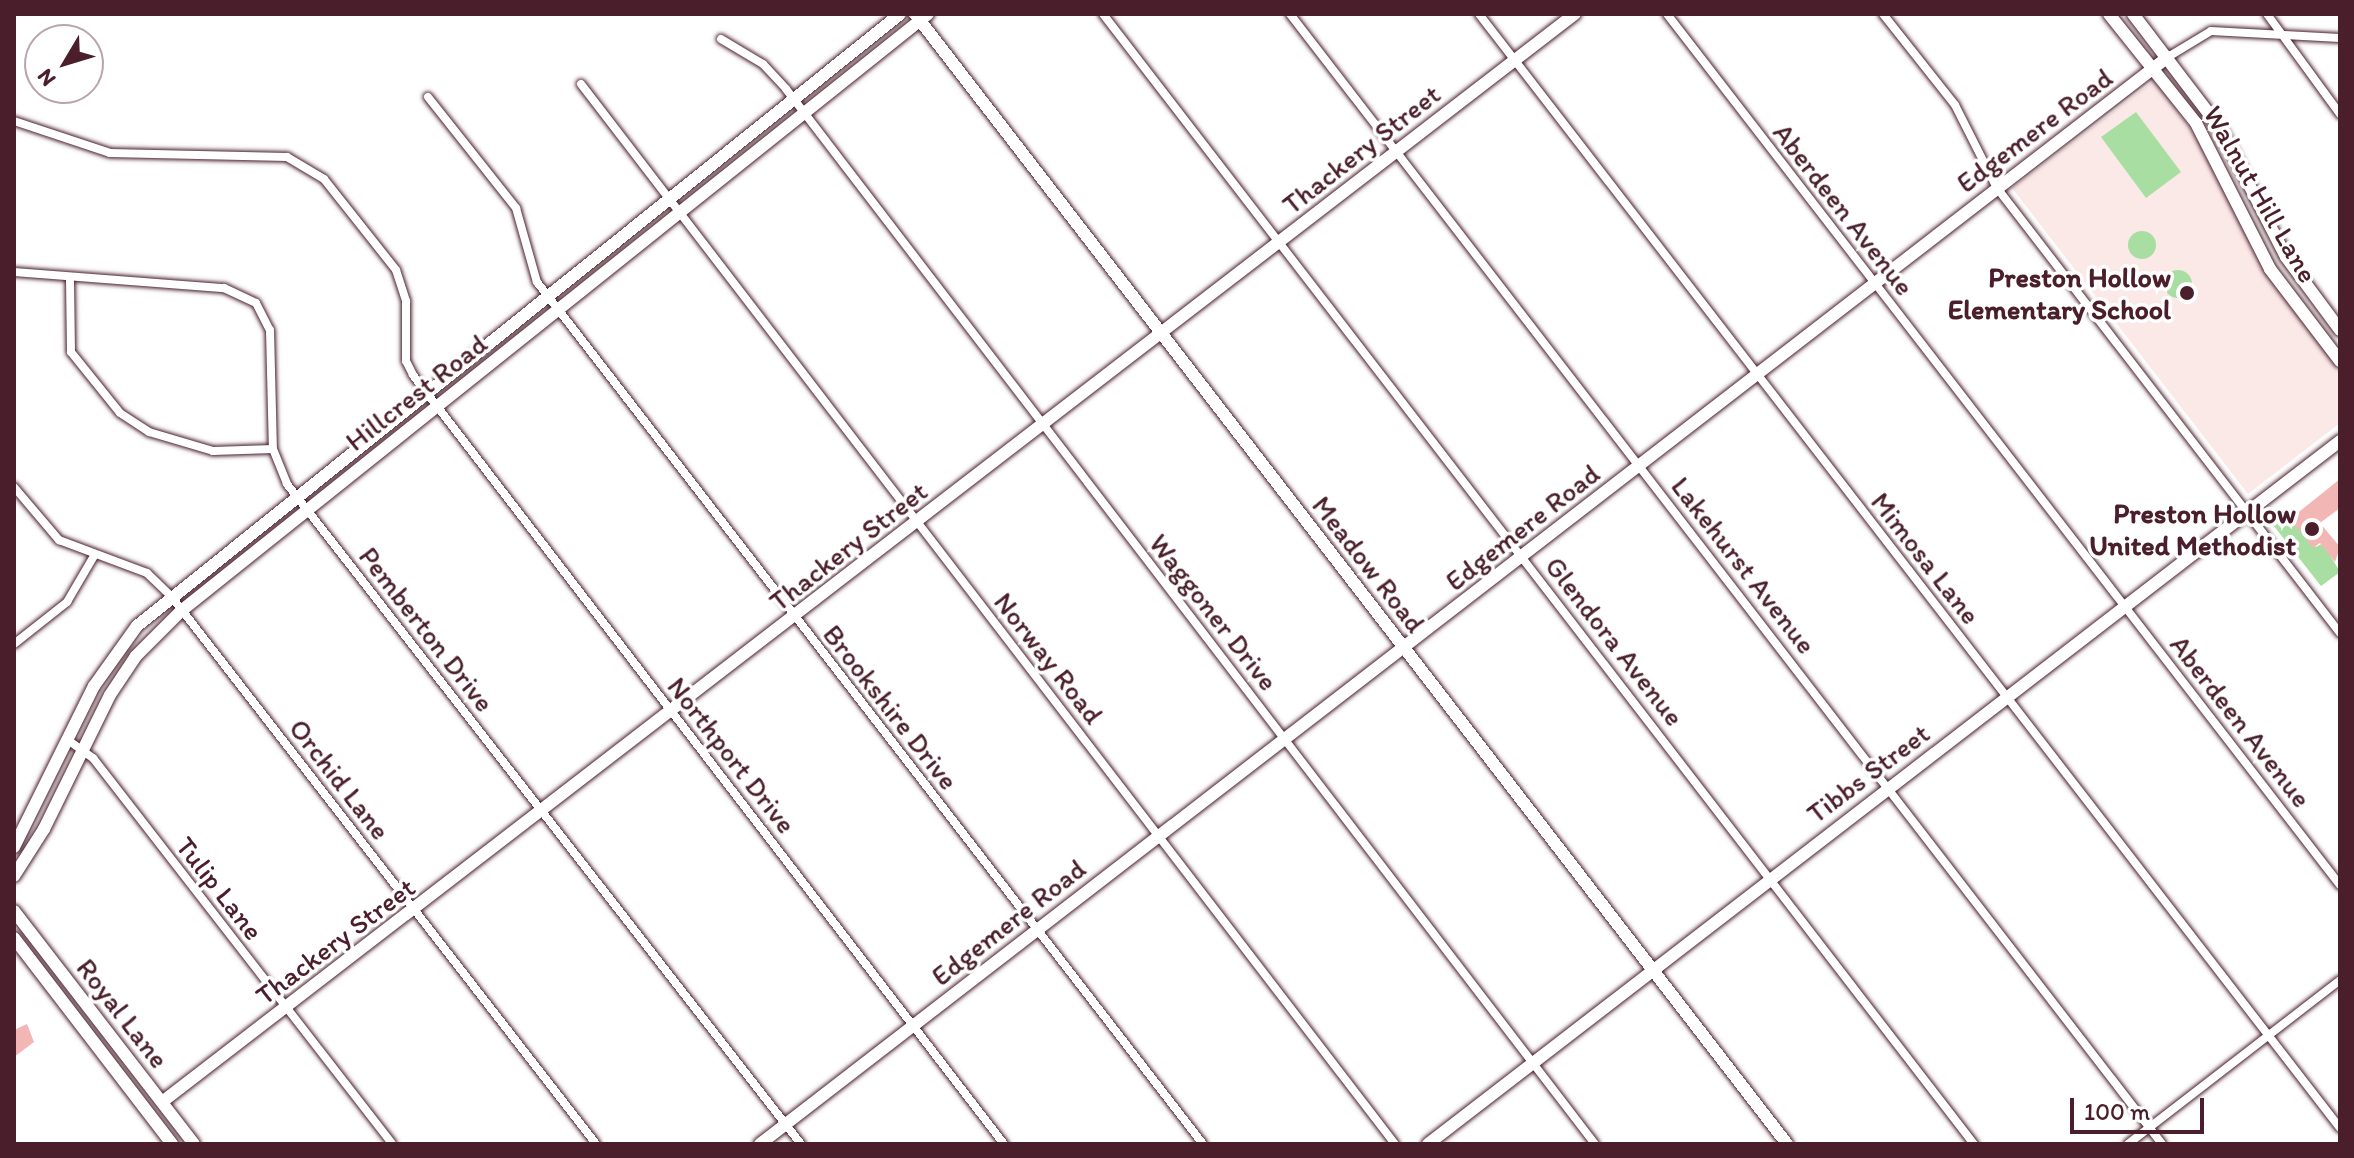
<!DOCTYPE html>
<style>
body{margin:0}
#map{position:relative;width:2354px;height:1158px;overflow:hidden;background:#fff;font-family:Itim,sans-serif}
div>[style]{position:absolute}
[style*='--x']{left:calc(var(--x)*1px);top:calc(var(--y)*1px);width:calc(var(--w)*1px);rotate:calc(var(--a)*1deg)}
.built>*{inset:0;background:#fbe9e8}
.green>*{inset:0;background:#a8dea1}
.round{border-radius:50%}
.building>*{inset:0;background:#f2b7b4}
.roads{filter:drop-shadow(0 0 2px #4a1f2b) drop-shadow(0 0 2px #4a1f2b)}
.street>*{height:8px;margin:-4px;padding:0 4px;transform-origin:4px;border-radius:4px;background:#fff}
.secondary>*{height:12px;margin:-6px;padding:0 6px;transform-origin:6px;border-radius:6px;background:#fff}
.dots>*{width:22px;height:22px;translate:-50% -50%;box-sizing:border-box;border:4px solid #fff;border-radius:50%}
span{translate:-50% -50%;white-space:nowrap;text-align:center;line-height:1.15;-webkit-text-stroke:7px #fff;paint-order:stroke}
.street-label{font-size:28px;color:#4a1f2b}
.poi-label{font-size:28px;color:#4a1f2b;font-weight:700}
.right{translate:-100% -50%;text-align:right}
.frame{position:absolute;inset:0;border:16px solid #4a1f2b;pointer-events:none}
.north{position:absolute;left:24px;top:24px;width:80px;height:80px;box-sizing:border-box;background:#fff;border:2px solid #b7a5aa;border-radius:50%;rotate:232deg;font-size:22px;font-weight:700;line-height:32px;text-align:center;color:#4a1f2b}
.north::after{content:'';display:block;margin:auto;width:28px;height:36px;background:#4a1f2b;clip-path:polygon(50% 0,100% 100%,50% 72%,0 100%)}
.scale{position:absolute;left:2070px;top:1098px;width:134px;height:36px;box-sizing:border-box;border:4px solid #4a1f2b;border-top:0;padding-left:10px;font-size:24px;line-height:28px;white-space:nowrap;color:#4a1f2b;-webkit-text-stroke:6px #fff;paint-order:stroke}
</style>
<div id="map">
<div class="built">
<i style="clip-path:polygon(2155px 80px,2204px 148px,2264px 270px,2340px 371px,2340px 423px,2248px 494px,2012px 188px)"></i>
</div>
<div class="green">
<i style="clip-path:polygon(2136px 112px,2181px 172px,2146px 198px,2101px 137px)"></i>
<i class="round" style="left:2128px;top:231px;width:28px;height:28px"></i>
<i class="round" style="left:2164px;top:270px;width:28px;height:28px"></i>
<i style="clip-path:polygon(2277px 516px,2291px 518px,2316px 547px,2323px 543px,2340px 572px,2321px 586px,2270px 521px)"></i>
</div>
<div class="building">
<i style="clip-path:polygon(2340px 479px,2340px 508px,2320px 523px,2340px 547px,2335px 562px,2320px 543px,2313px 548px,2290px 519px)"></i>
<i style="clip-path:polygon(27px 1024px,34px 1042px,14px 1057px,14px 1030px)"></i>
</div>
<div class="roads">
<div class="street">
<i style="--x:1103;--y:14;--w:1427;--a:52.38"></i>
<i style="--x:1290;--y:14;--w:1427;--a:52.34"></i>
<i style="--x:1479;--y:14;--w:1408;--a:52.3"></i>
<i style="--x:1667;--y:14;--w:1101;--a:52.31"></i>
<i style="--x:1883;--y:14;--w:116;--a:51.6"></i>
<i style="--x:1955;--y:105;--w:93;--a:63.2"></i>
<i style="--x:1997;--y:188;--w:562;--a:52.38"></i>
<i style="--x:2267;--y:14;--w:124;--a:53.9"></i>
<i style="--x:721;--y:39;--w:49;--a:30.8"></i>
<i style="--x:763;--y:64;--w:34;--a:47"></i>
<i style="--x:786;--y:89;--w:1329;--a:52.52"></i>
<i style="--x:2168;--y:57;--w:50;--a:-31.2"></i>
<i style="--x:2211;--y:31;--w:129;--a:3.1"></i>
<i style="--x:581;--y:84;--w:1336;--a:52.48"></i>
<i style="--x:428;--y:97;--w:142;--a:51.6"></i>
<i style="--x:516;--y:208;--w:77;--a:74.2"></i>
<i style="--x:537;--y:282;--w:1089;--a:52.31"></i>
<i style="--x:14;--y:121;--w:101;--a:18.4"></i>
<i style="--x:110;--y:153;--w:177;--a:1.3"></i>
<i style="--x:287;--y:157;--w:43;--a:30.7"></i>
<i style="--x:324;--y:179;--w:116;--a:51.6"></i>
<i style="--x:396;--y:270;--w:33;--a:72"></i>
<i style="--x:406;--y:301;--w:60;--a:90"></i>
<i style="--x:406;--y:361;--w:16;--a:63"></i>
<i style="--x:413;--y:375;--w:970;--a:52.46"></i>
<i style="--x:14;--y:272;--w:211;--a:4.4"></i>
<i style="--x:224;--y:288;--w:35;--a:25"></i>
<i style="--x:256;--y:303;--w:30;--a:63"></i>
<i style="--x:270;--y:330;--w:119;--a:88.6"></i>
<i style="--x:273;--y:449;--w:38;--a:68"></i>
<i style="--x:287;--y:484;--w:837;--a:52.09"></i>
<i style="--x:70;--y:280;--w:72;--a:89.2"></i>
<i style="--x:71;--y:352;--w:78;--a:51.2"></i>
<i style="--x:120;--y:413;--w:35;--a:33"></i>
<i style="--x:149;--y:432;--w:67;--a:16.5"></i>
<i style="--x:213;--y:451;--w:60;--a:-1.9"></i>
<i style="--x:14;--y:487;--w:70;--a:49.7"></i>
<i style="--x:59;--y:540;--w:94;--a:20.6"></i>
<i style="--x:147;--y:573;--w:33;--a:44"></i>
<i style="--x:171;--y:596;--w:693;--a:52.2"></i>
<i style="--x:14;--y:644;--w:68;--a:-38.4"></i>
<i style="--x:67;--y:602;--w:53;--a:-59.6"></i>
<i style="--x:68;--y:740;--w:31;--a:36"></i>
<i style="--x:93;--y:758;--w:488;--a:52.2"></i>
<i style="--x:2128;--y:1144;--w:268;--a:-37.7"></i>
</div>
<div class="secondary">
<i style="--x:915;--y:14;--w:1427;--a:52.34"></i>
<i style="--x:2109;--y:14;--w:139;--a:51.4"></i>
<i style="--x:2196;--y:123;--w:164;--a:63.1"></i>
<i style="--x:2270;--y:269;--w:116;--a:52.7"></i>
<i style="--x:2133;--y:14;--w:143;--a:52.7"></i>
<i style="--x:2220;--y:128;--w:145;--a:62.9"></i>
<i style="--x:2286;--y:257;--w:91;--a:53.5"></i>
<i style="--x:14;--y:847;--w:180;--a:-63.6"></i>
<i style="--x:94;--y:686;--w:74;--a:-54.4"></i>
<i style="--x:137;--y:626;--w:978;--a:-38.73"></i>
<i style="--x:14;--y:876;--w:56;--a:-57.4"></i>
<i style="--x:44;--y:829;--w:149;--a:-63.8"></i>
<i style="--x:110;--y:695;--w:47;--a:-56.3"></i>
<i style="--x:136;--y:656;--w:64;--a:-45"></i>
<i style="--x:181;--y:611;--w:956;--a:-38.63"></i>
<i style="--x:14;--y:911;--w:294;--a:52.3"></i>
<i style="--x:14;--y:938;--w:260;--a:52.5"></i>
<i style="--x:162;--y:1102;--w:1783;--a:-37.6"></i>
<i style="--x:760;--y:1144;--w:1779;--a:-37.67"></i>
<i style="--x:1428;--y:1144;--w:1152;--a:-37.63"></i>
</div>
</div>
<div class="dots">
<i style="left:2187px;top:293px;background:#4a1f2b"></i>
<i style="left:2312px;top:529px;background:#4a1f2b"></i>
</div>
<div class="street-label">
<span style="left:2034px;top:130px;rotate:-37deg">Edgemere Road</span>
<span style="left:1361px;top:149px;rotate:-38deg">Thackery Street</span>
<span style="left:2261px;top:194px;rotate:60deg">Walnut Hill Lane</span>
<span style="left:1844px;top:209px;rotate:52deg">Aberdeen Avenue</span>
<span style="left:416px;top:392px;rotate:-38deg">Hillcrest Road</span>
<span style="left:1522px;top:527px;rotate:-38deg">Edgemere Road</span>
<span style="left:848px;top:546px;rotate:-38deg">Thackery Street</span>
<span style="left:1926px;top:558px;rotate:52deg">Mimosa Lane</span>
<span style="left:1369px;top:564px;rotate:52deg">Meadow Road</span>
<span style="left:1744px;top:565px;rotate:52deg">Lakehurst Avenue</span>
<span style="left:1214px;top:612px;rotate:52deg">Waggoner Drive</span>
<span style="left:427px;top:629px;rotate:52deg">Pemberton Drive</span>
<span style="left:1615px;top:641px;rotate:52deg">Glendora Avenue</span>
<span style="left:1049px;top:658px;rotate:52deg">Norway Road</span>
<span style="left:891px;top:707px;rotate:52deg">Brookshire Drive</span>
<span style="left:2241px;top:721px;rotate:52deg">Aberdeen Avenue</span>
<span style="left:732px;top:755px;rotate:52deg">Northport Drive</span>
<span style="left:1868px;top:773px;rotate:-37deg">Tibbs Street</span>
<span style="left:340px;top:779px;rotate:52deg">Orchid Lane</span>
<span style="left:220px;top:888px;rotate:52deg">Tulip Lane</span>
<span style="left:1008px;top:922px;rotate:-38deg">Edgemere Road</span>
<span style="left:335px;top:941px;rotate:-37deg">Thackery Street</span>
<span style="left:123px;top:1013px;rotate:52deg">Royal Lane</span>
</div>
<div class="poi-label">
<span class="right" style="left:2171px;top:293px">Preston Hollow<br>Elementary School</span>
<span class="right" style="left:2296px;top:529px">Preston Hollow<br>United Methodist</span>
</div>
<div class="frame"></div>
<div class="north">N</div>
<div class="scale">100 m</div>
</div>
